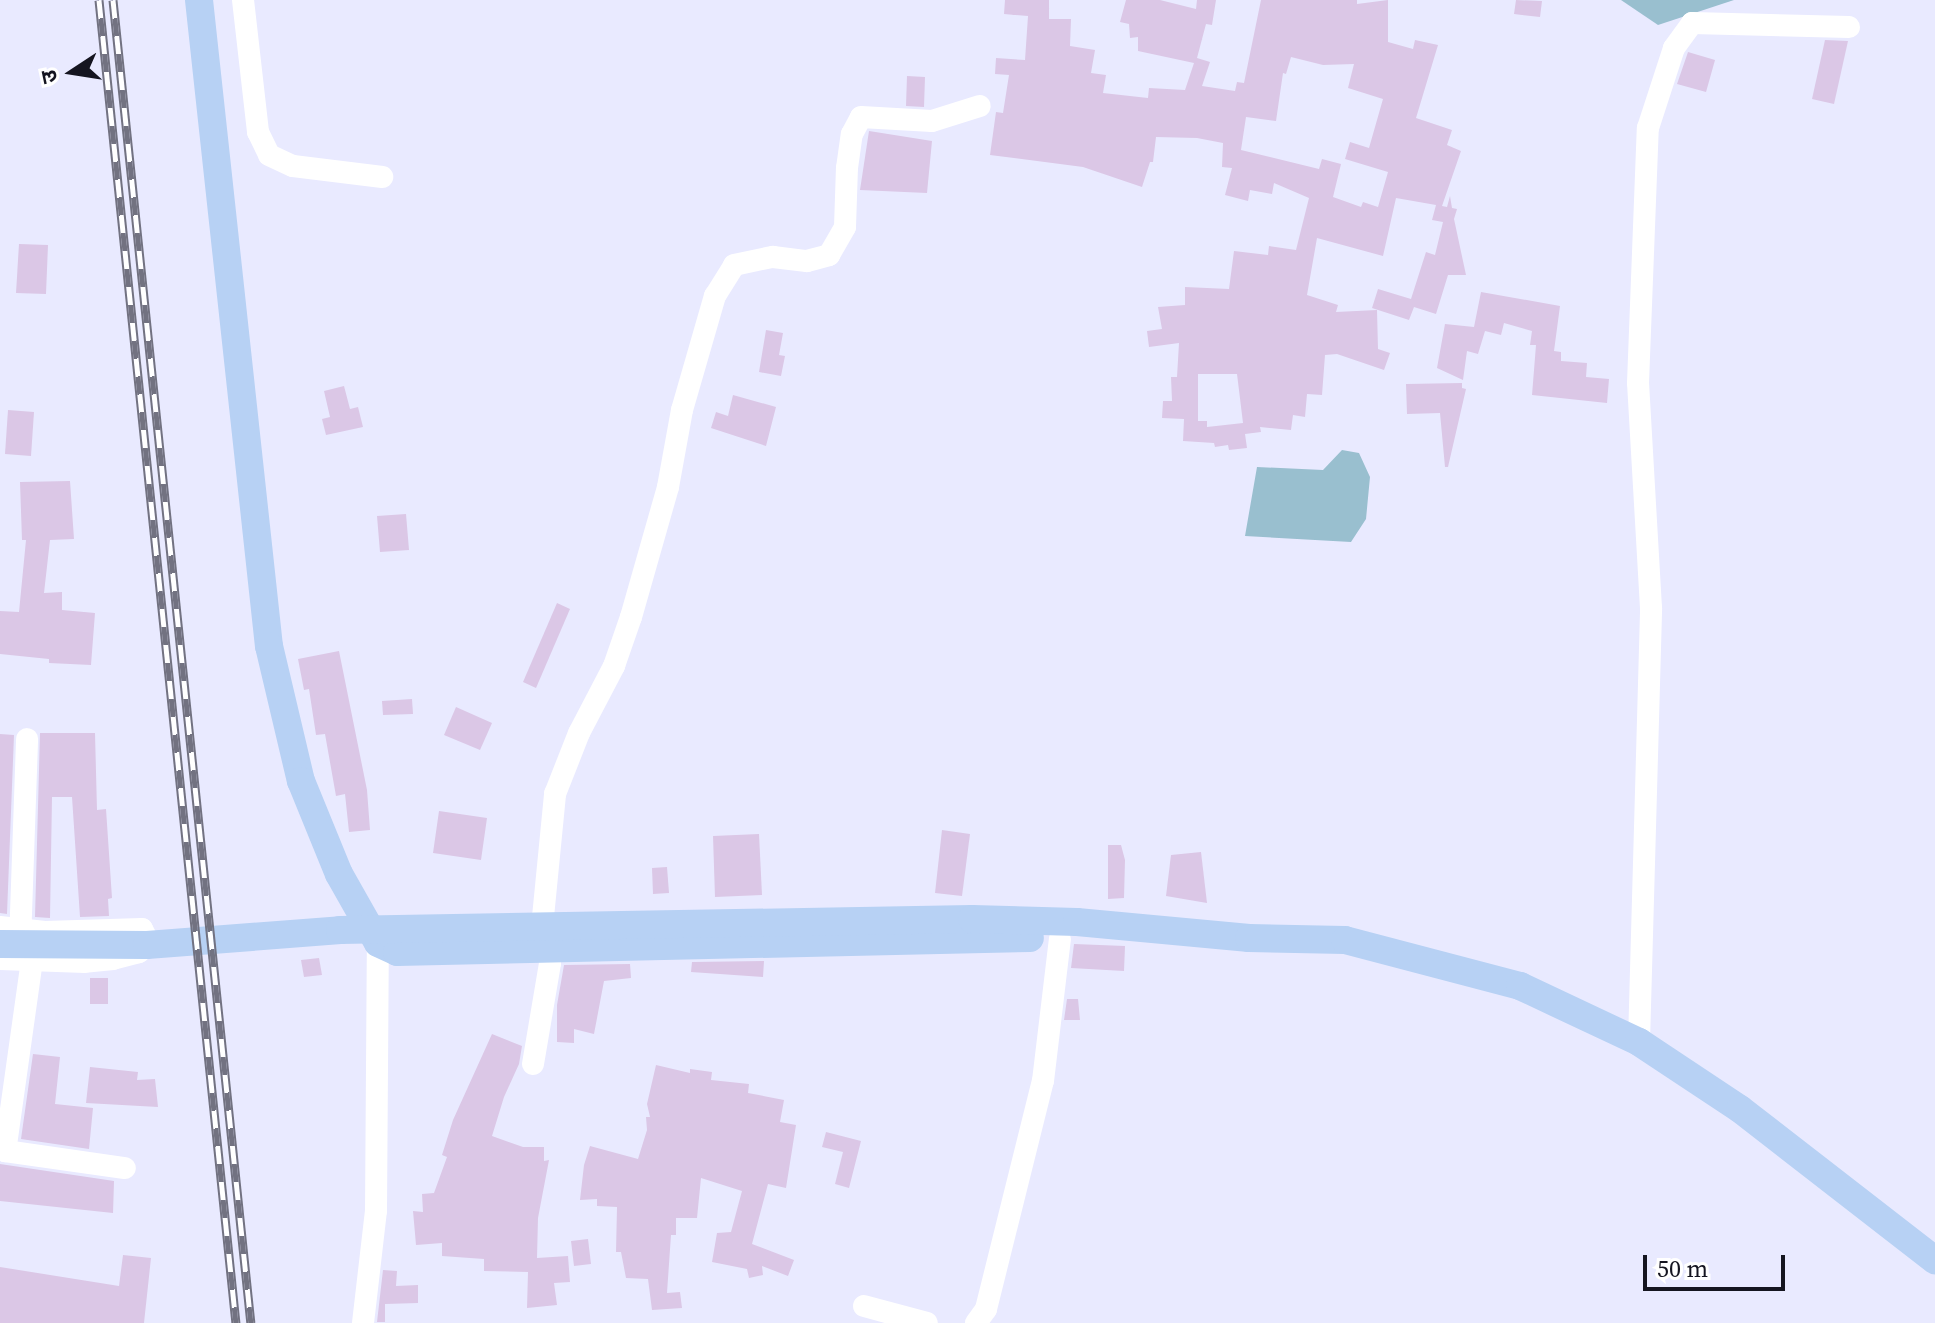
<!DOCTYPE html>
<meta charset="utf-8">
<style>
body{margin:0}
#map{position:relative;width:1935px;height:1323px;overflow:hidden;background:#e9eaff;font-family:"Source Serif 4","Noto Sans Devanagari",serif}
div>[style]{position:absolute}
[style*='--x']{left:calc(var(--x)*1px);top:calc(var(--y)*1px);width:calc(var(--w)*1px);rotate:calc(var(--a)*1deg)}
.water>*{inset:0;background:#99bfcf}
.building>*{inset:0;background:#dbc7e6}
.minor>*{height:22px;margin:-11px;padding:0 11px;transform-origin:11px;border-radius:11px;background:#fff}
.major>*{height:28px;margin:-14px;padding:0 14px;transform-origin:14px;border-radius:14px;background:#b7d1f4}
.rail>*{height:9px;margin-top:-4.5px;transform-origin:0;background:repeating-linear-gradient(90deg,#fff 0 18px,#727281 0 36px);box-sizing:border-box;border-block:2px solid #727281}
span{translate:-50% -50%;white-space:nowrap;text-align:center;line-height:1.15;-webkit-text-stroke:8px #fff;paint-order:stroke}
.north{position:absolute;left:32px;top:32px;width:80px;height:80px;-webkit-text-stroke:6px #fff;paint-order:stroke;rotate:258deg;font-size:22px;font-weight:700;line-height:32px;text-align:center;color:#151520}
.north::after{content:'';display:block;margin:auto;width:28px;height:36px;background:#151520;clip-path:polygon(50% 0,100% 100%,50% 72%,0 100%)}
.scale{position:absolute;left:1643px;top:1255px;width:142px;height:36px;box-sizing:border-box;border:4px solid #151520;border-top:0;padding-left:10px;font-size:24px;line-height:28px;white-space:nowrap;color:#151520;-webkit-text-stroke:6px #fff;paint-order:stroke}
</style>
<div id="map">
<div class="water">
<i style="clip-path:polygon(1621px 0,1734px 0,1658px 25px)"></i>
<i style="clip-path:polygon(1342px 450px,1359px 453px,1370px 477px,1366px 519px,1351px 542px,1245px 536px,1257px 467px,1323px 470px)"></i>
</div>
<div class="building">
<i style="clip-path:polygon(evenodd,1005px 0,1049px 0,1049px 19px,1071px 19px,1070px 46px,1095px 50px,1091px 73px,1106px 75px,1103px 93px,1148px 98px,1149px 88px,1185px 90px,1194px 63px,1138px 51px,1138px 37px,1130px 38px,1129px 24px,1120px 22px,1126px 0,1160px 0,1196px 9px,1197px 0,1216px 0,1212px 25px,1206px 24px,1197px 58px,1210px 62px,1202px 86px,1235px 91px,1237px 82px,1244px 83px,1261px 0,1357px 0,1357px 4px,1388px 0,1388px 42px,1413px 49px,1415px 40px,1438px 45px,1416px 118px,1452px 130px,1447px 145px,1461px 151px,1442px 206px,1447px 207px,1450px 196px,1452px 208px,1457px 209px,1454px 219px,1466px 275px,1448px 275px,1436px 314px,1414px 307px,1409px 320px,1372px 308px,1378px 289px,1411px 299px,1426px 252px,1435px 255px,1443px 222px,1432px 220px,1436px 205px,1396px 198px,1383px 256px,1317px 238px,1307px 295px,1338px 305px,1336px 312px,1377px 310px,1378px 349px,1390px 353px,1384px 370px,1337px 354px,1325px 355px,1322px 395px,1307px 394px,1305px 417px,1293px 415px,1291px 430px,1260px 427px,1261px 432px,1245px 434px,1247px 448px,1229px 450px,1228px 445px,1215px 447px,1214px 443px,1183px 441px,1184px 419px,1162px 418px,1163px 401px,1172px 401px,1171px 377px,1177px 377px,1179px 343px,1149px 347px,1147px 331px,1162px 329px,1158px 307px,1185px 305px,1185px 287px,1229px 289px,1234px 251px,1268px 255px,1269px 246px,1296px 250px,1309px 198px,1274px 183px,1272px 194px,1250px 190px,1248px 201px,1225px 195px,1232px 168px,1222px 167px,1223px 143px,1197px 138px,1156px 137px,1153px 162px,1150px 162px,1142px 187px,1083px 167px,990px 155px,996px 112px,1003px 113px,1009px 75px,995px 74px,996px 58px,1025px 60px,1028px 16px,1004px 14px,1005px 0,1291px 57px,1323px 65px,1354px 64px,1348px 88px,1383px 99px,1369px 148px,1350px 142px,1345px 159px,1388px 172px,1378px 207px,1363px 202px,1361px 207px,1333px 197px,1341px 164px,1322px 159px,1319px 169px,1241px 150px,1246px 117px,1276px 121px,1283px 73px,1286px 74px,1291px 57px,1005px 0,1198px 374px,1237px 374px,1243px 423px,1207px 427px,1207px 421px,1198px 421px,1198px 374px)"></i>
<i style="clip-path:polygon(1516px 0,1542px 1px,1540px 17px,1514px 14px)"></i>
<i style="clip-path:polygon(1825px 40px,1848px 41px,1834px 104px,1812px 99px)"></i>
<i style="clip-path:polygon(1688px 52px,1715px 60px,1706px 92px,1677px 84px)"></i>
<i style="clip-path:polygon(907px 76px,925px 77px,924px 107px,906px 106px)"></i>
<i style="clip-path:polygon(869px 131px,932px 141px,927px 193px,860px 190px)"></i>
<i style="clip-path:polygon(19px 244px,48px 245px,46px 294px,16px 293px)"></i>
<i style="clip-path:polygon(1481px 292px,1560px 306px,1554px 351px,1561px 352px,1561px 361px,1587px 363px,1586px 377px,1609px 379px,1607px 403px,1532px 395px,1536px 345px,1530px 345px,1532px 331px,1504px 323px,1501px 335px,1485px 331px,1478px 354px,1467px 351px,1463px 380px,1437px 368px,1445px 324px,1474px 327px)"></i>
<i style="clip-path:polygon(766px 330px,783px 333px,779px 355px,785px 356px,781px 376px,759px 372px)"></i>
<i style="clip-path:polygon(1462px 383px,1462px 388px,1466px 389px,1448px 467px,1445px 467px,1440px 413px,1407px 414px,1406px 384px)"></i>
<i style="clip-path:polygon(344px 386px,350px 409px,358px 407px,363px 427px,326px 435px,322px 419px,330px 417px,324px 391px)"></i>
<i style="clip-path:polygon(733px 395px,776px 407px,766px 446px,711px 428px,716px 412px,728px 416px)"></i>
<i style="clip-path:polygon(8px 410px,34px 412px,31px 456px,5px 454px)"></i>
<i style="clip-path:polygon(70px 481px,74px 539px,50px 540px,44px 593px,62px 592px,62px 610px,95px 613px,91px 665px,49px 663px,49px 659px,0 654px,0 611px,19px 612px,26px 540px,22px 540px,20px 482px)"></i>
<i style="clip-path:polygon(406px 514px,409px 550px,380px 552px,377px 516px)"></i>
<i style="clip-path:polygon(557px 603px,570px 609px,536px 688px,523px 682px)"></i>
<i style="clip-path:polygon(339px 651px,367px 790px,370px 830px,349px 832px,345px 794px,336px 796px,325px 734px,316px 735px,309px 689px,304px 690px,298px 659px)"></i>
<i style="clip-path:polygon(412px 699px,413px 714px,383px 715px,382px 701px)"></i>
<i style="clip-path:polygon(456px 707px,492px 723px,480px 750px,444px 735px)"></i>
<i style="clip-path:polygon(40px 733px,95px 733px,97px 810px,106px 809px,112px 898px,108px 899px,109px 916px,80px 917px,72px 797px,52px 797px,50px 918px,35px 917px)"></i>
<i style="clip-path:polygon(0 734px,14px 735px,7px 914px,0 913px)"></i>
<i style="clip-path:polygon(439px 811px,487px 818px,481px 860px,433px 853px)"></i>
<i style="clip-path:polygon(942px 830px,970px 834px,962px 896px,935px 893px)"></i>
<i style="clip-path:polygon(759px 834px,762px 895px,715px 897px,713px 836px)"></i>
<i style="clip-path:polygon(1108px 845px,1121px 845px,1125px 860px,1124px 898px,1108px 899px)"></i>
<i style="clip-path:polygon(1201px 852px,1207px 903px,1166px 896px,1171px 855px)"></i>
<i style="clip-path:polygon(667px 867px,669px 893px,653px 894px,652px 868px)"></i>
<i style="clip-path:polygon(1074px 944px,1125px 946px,1124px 971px,1071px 968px)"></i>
<i style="clip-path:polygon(319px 958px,322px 975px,304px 977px,301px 960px)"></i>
<i style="clip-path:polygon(764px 961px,763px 977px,691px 972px,692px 962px)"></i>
<i style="clip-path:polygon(630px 964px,631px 978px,604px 981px,594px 1034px,574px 1029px,574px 1043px,557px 1042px,557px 1005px,564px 965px)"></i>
<i style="clip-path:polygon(90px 978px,108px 978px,108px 1004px,90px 1004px)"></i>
<i style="clip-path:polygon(1067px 999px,1078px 999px,1080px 1020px,1064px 1020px)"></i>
<i style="clip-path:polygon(492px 1034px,522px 1046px,519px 1064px,504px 1097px,492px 1136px,523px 1147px,544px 1147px,544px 1161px,549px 1160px,538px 1218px,537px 1258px,568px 1256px,570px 1282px,554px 1283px,557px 1305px,527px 1308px,528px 1272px,484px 1271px,484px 1259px,442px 1256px,442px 1243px,416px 1245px,413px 1211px,423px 1212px,422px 1194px,434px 1193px,447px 1157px,442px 1155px,453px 1120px)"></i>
<i style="clip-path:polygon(33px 1054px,60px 1057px,55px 1104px,93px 1108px,89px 1149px,21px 1139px)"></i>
<i style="clip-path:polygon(656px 1065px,690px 1073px,690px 1069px,712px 1072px,711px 1080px,749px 1084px,748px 1093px,784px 1100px,780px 1122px,796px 1125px,786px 1188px,768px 1184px,752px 1244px,794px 1260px,788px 1276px,762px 1266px,763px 1275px,749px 1278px,747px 1269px,712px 1262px,717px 1233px,731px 1232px,742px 1191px,701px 1178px,697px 1218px,676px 1218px,676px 1235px,671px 1235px,667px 1293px,680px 1292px,682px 1308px,652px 1310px,648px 1279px,626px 1278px,621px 1252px,616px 1252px,617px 1207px,597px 1206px,597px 1199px,580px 1200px,584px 1165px,590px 1146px,638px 1159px,647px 1130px,646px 1117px,650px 1117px,647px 1104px)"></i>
<i style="clip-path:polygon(90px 1067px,138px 1072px,137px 1080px,155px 1079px,158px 1107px,86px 1103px)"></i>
<i style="clip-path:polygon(826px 1132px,861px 1141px,849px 1188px,835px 1184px,843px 1152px,822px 1147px)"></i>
<i style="clip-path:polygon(0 1164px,114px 1181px,113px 1213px,0 1201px)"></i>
<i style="clip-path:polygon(588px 1239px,591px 1264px,574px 1266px,571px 1241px)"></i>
<i style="clip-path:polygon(123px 1255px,151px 1258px,144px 1323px,0 1323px,0 1267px,119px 1286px)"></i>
<i style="clip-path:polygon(383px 1270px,397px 1271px,396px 1286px,418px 1285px,418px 1303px,385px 1304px,385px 1322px,377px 1322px)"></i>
</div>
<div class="minor">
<i style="--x:243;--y:0;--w:133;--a:83.5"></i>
<i style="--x:258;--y:132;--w:25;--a:64"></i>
<i style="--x:269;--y:155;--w:26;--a:25"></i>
<i style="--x:293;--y:166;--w:90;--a:7"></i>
<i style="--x:0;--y:927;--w:45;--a:6.3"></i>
<i style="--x:45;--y:932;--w:97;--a:-1.8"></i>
<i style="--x:142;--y:929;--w:9;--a:63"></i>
<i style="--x:146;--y:937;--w:10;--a:96"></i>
<i style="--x:145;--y:947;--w:8;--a:140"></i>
<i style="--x:139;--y:952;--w:27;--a:165"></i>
<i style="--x:113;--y:959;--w:28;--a:174"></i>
<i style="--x:85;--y:962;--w:85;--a:-178"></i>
<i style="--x:20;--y:942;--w:203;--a:-88"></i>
<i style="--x:32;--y:960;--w:193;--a:98"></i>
<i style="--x:5;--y:1151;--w:121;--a:8.1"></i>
<i style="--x:1639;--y:1042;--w:434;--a:-88.4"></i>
<i style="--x:1651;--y:608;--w:225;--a:-93.3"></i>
<i style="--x:1638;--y:383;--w:255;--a:-87.8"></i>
<i style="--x:1648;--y:128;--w:84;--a:-72"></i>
<i style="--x:1674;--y:48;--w:31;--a:-54"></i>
<i style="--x:1692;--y:23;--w:157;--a:1.5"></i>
<i style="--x:533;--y:1064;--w:102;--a:-80.4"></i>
<i style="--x:550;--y:963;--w:47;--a:-98.7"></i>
<i style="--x:543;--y:917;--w:124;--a:-84.4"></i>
<i style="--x:555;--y:794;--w:66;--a:-68.5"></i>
<i style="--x:579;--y:733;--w:76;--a:-62.4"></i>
<i style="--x:614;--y:666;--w:52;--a:-70.9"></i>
<i style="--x:631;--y:617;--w:135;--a:-74.1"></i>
<i style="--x:668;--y:487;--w:78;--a:-79.7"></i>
<i style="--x:682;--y:410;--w:119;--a:-73.9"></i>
<i style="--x:715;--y:296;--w:36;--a:-58"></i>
<i style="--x:734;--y:265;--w:40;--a:-12"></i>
<i style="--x:773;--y:257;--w:34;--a:7"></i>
<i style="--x:807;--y:261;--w:23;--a:-15"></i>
<i style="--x:829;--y:255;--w:32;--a:-60"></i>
<i style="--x:845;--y:227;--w:59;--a:-88.1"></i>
<i style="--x:847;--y:168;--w:34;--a:-82"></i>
<i style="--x:852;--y:134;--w:19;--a:-62"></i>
<i style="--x:861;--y:117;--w:71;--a:3.2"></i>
<i style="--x:932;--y:121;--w:50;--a:-17.4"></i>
<i style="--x:864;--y:1306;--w:65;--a:15.1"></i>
<i style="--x:363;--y:1323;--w:113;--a:-83.4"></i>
<i style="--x:376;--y:1211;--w:268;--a:-89.6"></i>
<i style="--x:976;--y:1323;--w:17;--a:-54"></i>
<i style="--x:986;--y:1309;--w:235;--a:-76"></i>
<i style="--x:1043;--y:1081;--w:143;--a:-83.2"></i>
</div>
<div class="major">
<i style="--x:199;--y:0;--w:650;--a:83.82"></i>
<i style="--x:269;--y:646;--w:139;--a:76.7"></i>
<i style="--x:301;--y:781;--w:100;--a:67.8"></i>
<i style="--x:339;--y:874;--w:79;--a:60.5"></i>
<i style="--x:378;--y:943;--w:21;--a:25"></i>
<i style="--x:397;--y:952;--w:633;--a:-1.27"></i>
<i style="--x:0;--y:944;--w:147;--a:0.4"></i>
<i style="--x:147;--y:945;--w:194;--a:-4.4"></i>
<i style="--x:340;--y:930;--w:632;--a:-1"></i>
<i style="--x:972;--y:919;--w:105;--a:1.6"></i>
<i style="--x:1077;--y:922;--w:173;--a:5.3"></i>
<i style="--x:1249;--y:938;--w:96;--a:1.2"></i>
<i style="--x:1345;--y:940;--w:181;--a:14.7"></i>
<i style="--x:1520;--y:986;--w:132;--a:25.2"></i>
<i style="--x:1639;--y:1042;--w:121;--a:33.6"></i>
<i style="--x:1740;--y:1109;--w:247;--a:37.8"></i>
</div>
<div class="rail">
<i style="--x:99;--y:0;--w:1330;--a:84.09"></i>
<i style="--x:113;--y:0;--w:1330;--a:84.05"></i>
</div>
<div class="north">उ</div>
<div class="scale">50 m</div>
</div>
